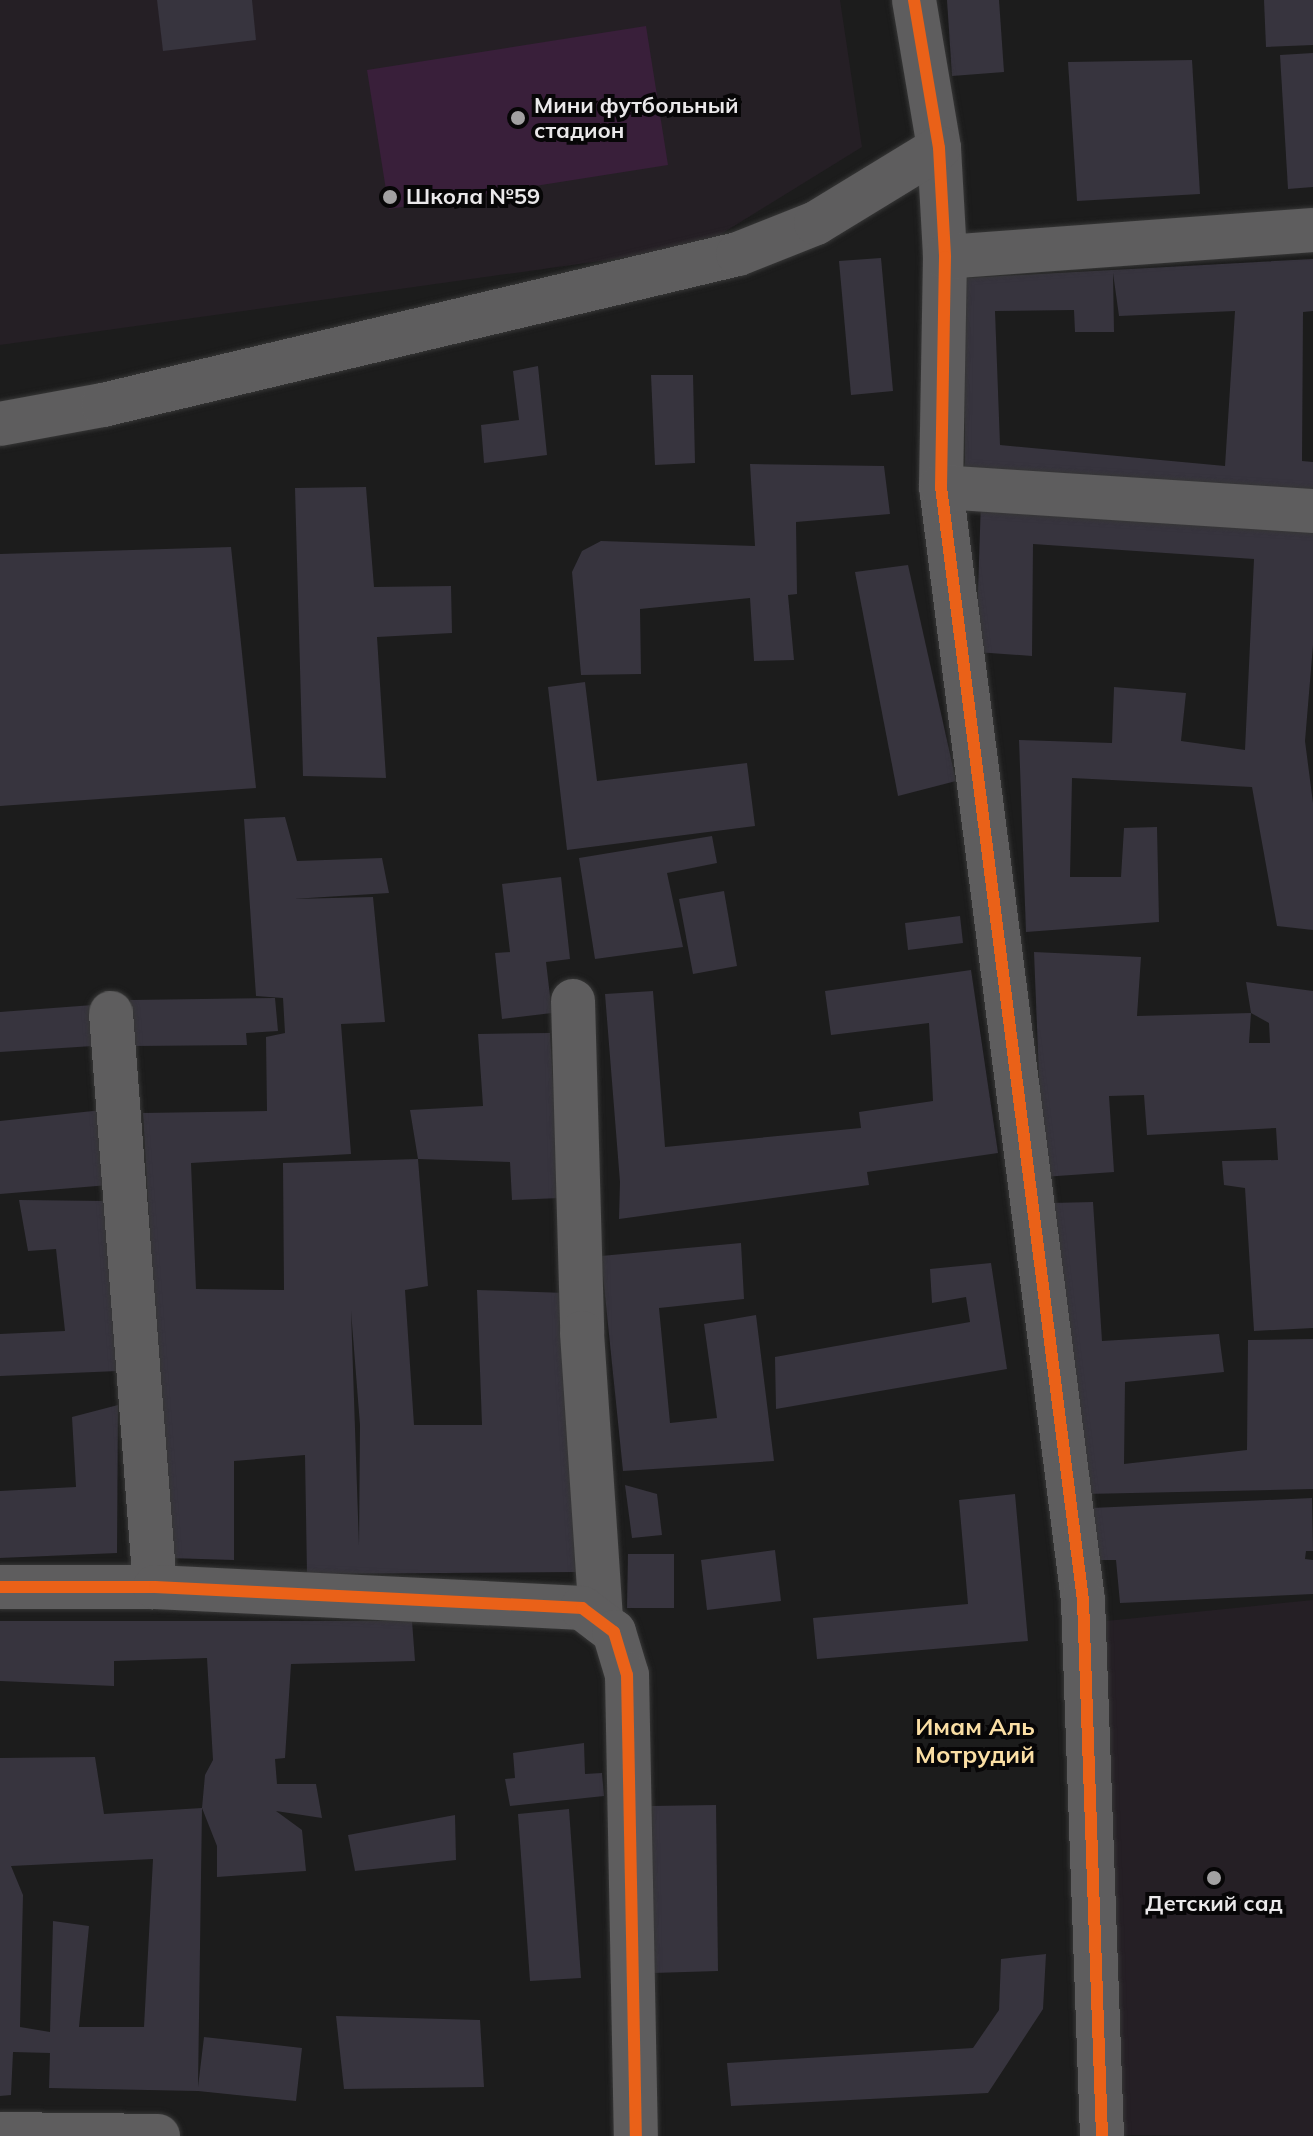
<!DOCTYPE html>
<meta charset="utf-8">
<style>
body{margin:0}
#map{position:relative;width:1313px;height:2136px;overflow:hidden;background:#1c1c1c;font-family:Mulish,sans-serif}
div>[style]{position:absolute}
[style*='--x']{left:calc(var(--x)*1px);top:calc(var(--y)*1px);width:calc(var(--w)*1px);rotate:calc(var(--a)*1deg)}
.built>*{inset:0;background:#251f25}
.green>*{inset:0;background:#391f3a}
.building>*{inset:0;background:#37343e}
.roads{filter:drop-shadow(0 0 2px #373737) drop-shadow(0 0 2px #373737)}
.minor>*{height:44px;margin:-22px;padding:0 22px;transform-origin:22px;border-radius:22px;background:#5e5d5e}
.cycleway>*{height:12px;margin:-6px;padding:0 6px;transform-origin:6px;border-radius:6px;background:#ea6118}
.dots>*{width:22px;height:22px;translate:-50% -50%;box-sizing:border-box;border:4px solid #070607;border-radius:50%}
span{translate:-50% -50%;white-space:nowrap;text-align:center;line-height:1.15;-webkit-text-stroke:8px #070607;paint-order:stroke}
.poi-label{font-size:22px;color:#eae8ea;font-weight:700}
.left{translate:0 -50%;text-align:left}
.neighbourhood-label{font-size:24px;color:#fadea4;font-weight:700}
</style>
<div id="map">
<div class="built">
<i style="clip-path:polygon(0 0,840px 0,862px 147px,700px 247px,0 345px)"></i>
<i style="clip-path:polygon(1313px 1600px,1313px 2136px,1124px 2135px,1106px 1621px)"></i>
</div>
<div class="green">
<i style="clip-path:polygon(646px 26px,668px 165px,389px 209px,367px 70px)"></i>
</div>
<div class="building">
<i style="clip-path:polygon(157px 0,252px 0,256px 40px,163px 51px)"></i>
<i style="clip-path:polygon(947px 0,999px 0,1004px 72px,952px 76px)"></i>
<i style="clip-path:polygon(1264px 0,1313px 0,1313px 45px,1266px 47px)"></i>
<i style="clip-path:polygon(1313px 53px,1313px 187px,1288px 189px,1280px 55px)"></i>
<i style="clip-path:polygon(1192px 60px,1200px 194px,1077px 201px,1068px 62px)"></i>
<i style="clip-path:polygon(881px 258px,893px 391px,851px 395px,839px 261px)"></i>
<i style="clip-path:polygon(evenodd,1313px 259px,1313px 311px,1303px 312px,1302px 461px,1313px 462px,1313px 496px,965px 473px,965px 278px,1313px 259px,1113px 273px,1119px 316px,1235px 311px,1225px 466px,1000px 445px,995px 311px,1074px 310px,1075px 332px,1114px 332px,1113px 273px)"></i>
<i style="clip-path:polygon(538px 366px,547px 455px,484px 463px,481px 425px,519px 420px,513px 371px)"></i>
<i style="clip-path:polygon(651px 375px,693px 375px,695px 463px,655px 465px)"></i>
<i style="clip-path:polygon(750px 464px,884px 466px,890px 514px,796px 522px,797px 594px,788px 595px,794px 660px,754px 661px,750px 598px,640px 609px,641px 674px,581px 675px,572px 572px,582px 551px,601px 541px,755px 546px)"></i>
<i style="clip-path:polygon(366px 487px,374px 587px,451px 586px,452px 633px,377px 637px,386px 778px,303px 776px,295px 488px)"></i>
<i style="clip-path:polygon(981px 500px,1313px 524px,1313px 645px,1305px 741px,1313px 803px,1313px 930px,1277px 926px,1252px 787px,1072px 778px,1070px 877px,1121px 877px,1124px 828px,1157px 827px,1159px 922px,1026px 932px,1019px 740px,1112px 743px,1114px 687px,1186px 693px,1181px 741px,1245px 750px,1254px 559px,1033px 544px,1032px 656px,976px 652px)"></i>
<i style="clip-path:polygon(231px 547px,256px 788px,0 806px,0 554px)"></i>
<i style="clip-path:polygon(908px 565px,956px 781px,898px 796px,855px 572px)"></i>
<i style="clip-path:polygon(585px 682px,597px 781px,747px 763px,755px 826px,567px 850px,548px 687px)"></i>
<i style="clip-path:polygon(evenodd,285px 817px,297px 861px,382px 858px,389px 893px,292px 899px,373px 897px,385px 1022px,341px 1024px,351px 1154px,191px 1163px,196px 1289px,284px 1290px,283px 1163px,418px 1159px,428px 1286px,405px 1290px,414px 1425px,482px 1425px,477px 1290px,566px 1293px,577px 1572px,307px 1574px,305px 1455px,234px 1461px,234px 1560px,168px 1558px,143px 1113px,267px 1111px,266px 1037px,285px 1033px,283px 998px,256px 996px,244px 819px,285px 817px,351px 1311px,360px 1425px,359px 1546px,351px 1311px)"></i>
<i style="clip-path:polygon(712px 836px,717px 863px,667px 873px,683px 947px,595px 959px,579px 858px)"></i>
<i style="clip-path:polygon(561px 877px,570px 959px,546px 962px,552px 1013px,502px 1019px,495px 953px,510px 952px,502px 884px)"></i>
<i style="clip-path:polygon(724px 891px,737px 966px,693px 974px,679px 899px)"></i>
<i style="clip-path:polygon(960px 916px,963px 943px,908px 950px,905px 923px)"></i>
<i style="clip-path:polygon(1034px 952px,1141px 957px,1137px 1016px,1251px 1013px,1249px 1043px,1270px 1043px,1269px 1023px,1251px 1013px,1246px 982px,1313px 991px,1313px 1328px,1254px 1331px,1245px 1188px,1224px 1185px,1222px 1161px,1278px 1160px,1276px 1128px,1147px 1135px,1144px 1095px,1109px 1096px,1114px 1172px,1043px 1177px)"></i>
<i style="clip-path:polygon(971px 970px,998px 1153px,867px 1172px,869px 1185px,619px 1219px,620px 1182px,605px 994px,653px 991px,665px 1147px,861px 1128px,859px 1112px,933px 1101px,929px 1023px,831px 1035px,825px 991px)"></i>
<i style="clip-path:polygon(275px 998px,278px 1031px,246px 1033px,247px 1045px,135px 1046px,130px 1000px)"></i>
<i style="clip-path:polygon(93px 1005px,93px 1046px,0 1052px,0 1012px)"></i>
<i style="clip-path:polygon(550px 1033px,560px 1198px,512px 1200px,510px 1162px,418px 1159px,410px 1110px,483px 1106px,478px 1034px)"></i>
<i style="clip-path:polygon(102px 1110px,109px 1185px,0 1194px,0 1121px)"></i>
<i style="clip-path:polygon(19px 1200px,106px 1201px,118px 1371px,0 1376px,0 1334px,65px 1331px,56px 1249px,28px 1251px)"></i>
<i style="clip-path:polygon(1093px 1202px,1102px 1341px,1219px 1334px,1224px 1372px,1125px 1382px,1124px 1464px,1247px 1450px,1248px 1340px,1313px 1339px,1313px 1489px,1085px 1494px,1052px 1203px)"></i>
<i style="clip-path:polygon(741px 1243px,744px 1299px,659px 1308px,670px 1423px,717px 1418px,704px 1324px,756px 1315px,774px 1461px,623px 1471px,601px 1256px)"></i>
<i style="clip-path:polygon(991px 1263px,1007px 1369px,776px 1409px,775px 1357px,970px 1322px,966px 1297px,932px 1303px,930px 1269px)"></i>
<i style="clip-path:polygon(118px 1405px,117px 1553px,0 1558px,0 1491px,76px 1487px,72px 1417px)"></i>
<i style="clip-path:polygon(625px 1485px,657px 1494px,662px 1535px,632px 1538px)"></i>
<i style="clip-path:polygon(1015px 1494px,1028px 1641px,817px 1659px,813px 1618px,968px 1604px,959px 1500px)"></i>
<i style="clip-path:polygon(1312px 1498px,1313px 1551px,1306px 1551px,1305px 1559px,1313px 1560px,1313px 1594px,1120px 1603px,1116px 1560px,1091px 1560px,1092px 1508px)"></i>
<i style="clip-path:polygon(775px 1550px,781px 1601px,707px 1610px,701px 1560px)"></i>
<i style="clip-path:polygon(628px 1554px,674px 1554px,674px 1608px,627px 1608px)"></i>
<i style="clip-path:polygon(0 1621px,412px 1621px,415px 1661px,291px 1664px,285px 1758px,275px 1759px,277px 1784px,316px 1784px,322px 1818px,276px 1811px,302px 1830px,306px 1871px,217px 1877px,217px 1846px,202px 1808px,205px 1775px,213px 1760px,207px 1658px,114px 1661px,114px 1686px,0 1681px)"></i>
<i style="clip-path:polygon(584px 1743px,585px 1774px,602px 1773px,604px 1796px,510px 1806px,505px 1779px,515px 1778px,513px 1753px)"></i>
<i style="clip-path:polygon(evenodd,95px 1757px,104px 1814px,202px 1808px,198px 2087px,204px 2037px,302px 2048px,296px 2101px,198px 2091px,49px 2088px,50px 2053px,13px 2052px,11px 2095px,0 2096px,0 1758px,95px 1757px,153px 1859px,144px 2027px,79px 2027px,89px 1926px,53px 1921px,50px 2032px,20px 2027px,23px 1895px,11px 1866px,153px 1859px)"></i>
<i style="clip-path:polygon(716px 1805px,718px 1971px,653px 1973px,651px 1806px)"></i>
<i style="clip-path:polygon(569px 1809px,581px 1978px,530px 1981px,518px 1814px)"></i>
<i style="clip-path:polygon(455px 1815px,456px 1860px,355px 1871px,348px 1835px)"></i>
<i style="clip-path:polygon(1046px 1954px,1043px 2009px,988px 2093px,731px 2106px,727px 2063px,973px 2048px,999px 2010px,1001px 1959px)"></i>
<i style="clip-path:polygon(336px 2016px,480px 2020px,484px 2087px,344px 2089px)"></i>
</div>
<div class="roads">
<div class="minor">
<i style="--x:914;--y:0;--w:150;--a:80.4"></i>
<i style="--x:939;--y:148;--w:109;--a:86.8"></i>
<i style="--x:945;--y:257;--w:230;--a:91"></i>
<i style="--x:941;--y:487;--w:1122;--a:82.73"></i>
<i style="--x:1083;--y:1600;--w:536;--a:87.97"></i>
<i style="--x:945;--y:257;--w:369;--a:-4.2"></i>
<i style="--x:0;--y:424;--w:105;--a:-10.5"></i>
<i style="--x:103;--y:405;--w:653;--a:-13.38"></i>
<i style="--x:738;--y:254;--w:84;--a:-21.7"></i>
<i style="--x:816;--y:223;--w:144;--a:-31.4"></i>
<i style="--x:941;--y:487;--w:373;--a:3.7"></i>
<i style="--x:573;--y:1001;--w:332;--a:88.4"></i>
<i style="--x:582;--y:1333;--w:290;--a:86.2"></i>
<i style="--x:111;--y:1013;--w:576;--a:85.62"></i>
<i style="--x:0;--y:1587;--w:155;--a:0"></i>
<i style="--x:155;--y:1587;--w:428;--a:2.8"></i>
<i style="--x:582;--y:1608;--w:40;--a:37"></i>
<i style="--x:614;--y:1632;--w:45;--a:73.2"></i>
<i style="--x:627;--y:1675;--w:461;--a:88.9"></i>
<i style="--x:0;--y:2134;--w:158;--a:0.7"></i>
</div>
</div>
<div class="cycleway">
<i style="--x:914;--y:0;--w:150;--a:80.4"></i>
<i style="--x:939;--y:148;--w:109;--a:86.8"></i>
<i style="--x:945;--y:257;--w:230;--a:91"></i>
<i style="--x:941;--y:487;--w:1122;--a:82.73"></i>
<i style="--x:1083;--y:1600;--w:536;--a:87.97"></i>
<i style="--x:0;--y:1587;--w:155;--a:0"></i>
<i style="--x:155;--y:1587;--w:428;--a:2.8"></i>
<i style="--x:582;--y:1608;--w:40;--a:37"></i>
<i style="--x:614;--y:1632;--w:45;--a:73.2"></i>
<i style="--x:627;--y:1675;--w:461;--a:88.9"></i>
</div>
<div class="dots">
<i style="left:518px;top:118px;background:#a2a1a2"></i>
<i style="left:390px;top:197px;background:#a2a1a2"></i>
<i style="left:1214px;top:1878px;background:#a2a1a2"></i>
</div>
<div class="poi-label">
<span class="left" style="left:534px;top:118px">Мини футбольный<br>стадион</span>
<span class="left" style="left:406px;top:197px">Школа №59</span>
<span style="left:1214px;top:1904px">Детский сад</span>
</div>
<div class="neighbourhood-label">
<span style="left:975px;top:1741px">Имам Аль<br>Мотрудий</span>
</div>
</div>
